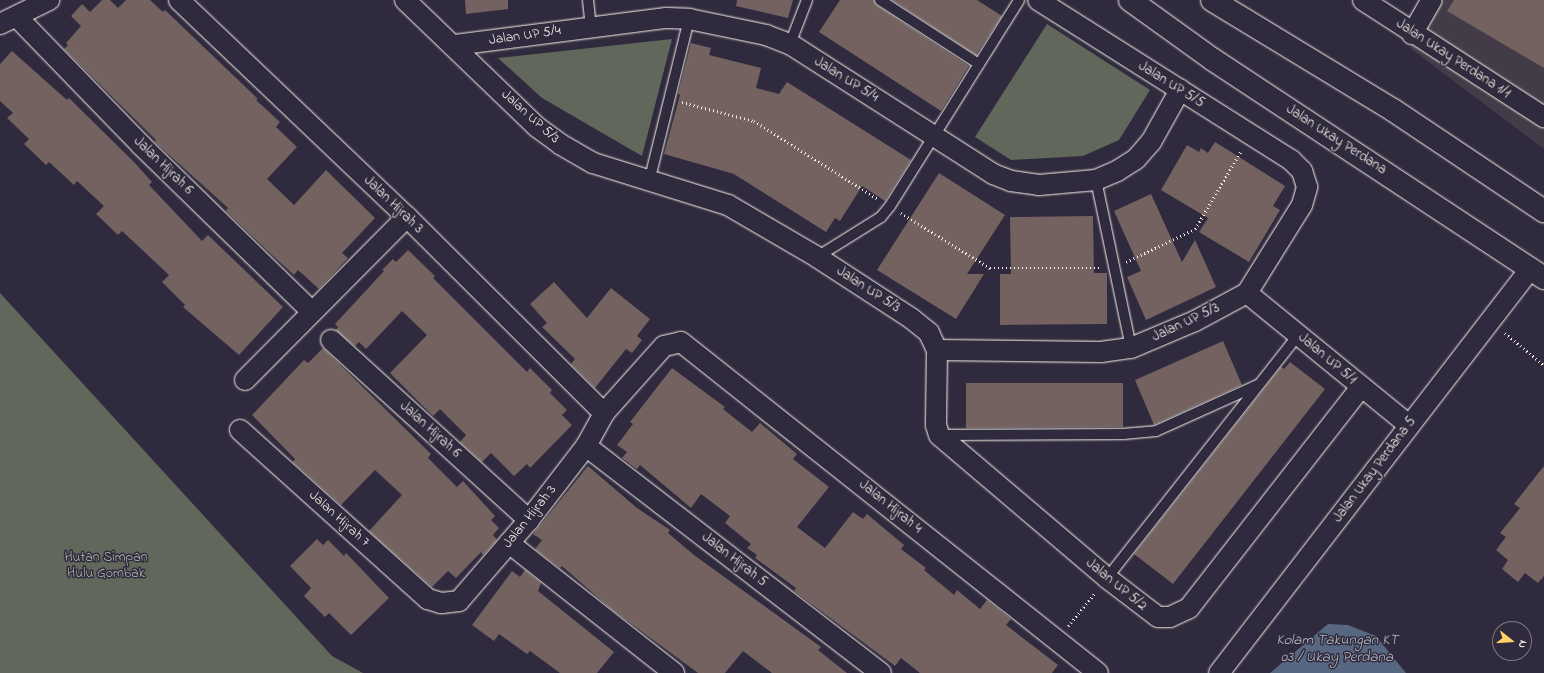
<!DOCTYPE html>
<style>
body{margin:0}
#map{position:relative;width:1544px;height:673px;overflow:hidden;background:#2f2a3d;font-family:"Indie Flower",sans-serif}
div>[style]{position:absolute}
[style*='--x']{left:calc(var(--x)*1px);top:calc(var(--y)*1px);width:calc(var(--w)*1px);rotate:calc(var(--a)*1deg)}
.built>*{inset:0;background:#433b48}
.green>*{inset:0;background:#61685b}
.water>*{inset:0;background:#576681}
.building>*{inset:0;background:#736260}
.path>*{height:2.5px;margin-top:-1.25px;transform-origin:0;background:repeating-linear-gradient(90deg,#f4f1e8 0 1px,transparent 0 4px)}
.roads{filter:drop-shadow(0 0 1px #f4f1e8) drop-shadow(0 0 1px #f4f1e8)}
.service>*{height:10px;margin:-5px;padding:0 5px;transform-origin:5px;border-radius:5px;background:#2f2a3d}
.minor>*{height:20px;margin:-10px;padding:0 10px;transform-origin:10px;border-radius:10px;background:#2f2a3d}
.tertiary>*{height:22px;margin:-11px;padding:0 11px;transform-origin:11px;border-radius:11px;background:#2f2a3d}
span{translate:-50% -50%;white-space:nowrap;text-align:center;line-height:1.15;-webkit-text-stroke:3px #2f2a3d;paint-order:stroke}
.street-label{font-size:14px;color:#f4f1e8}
.park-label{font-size:14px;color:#b2b3a9}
.water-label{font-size:15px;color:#b5b9bf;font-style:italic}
.north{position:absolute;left:1492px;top:621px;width:40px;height:40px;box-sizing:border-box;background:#2f2a3d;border:1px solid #7e7a81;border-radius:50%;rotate:107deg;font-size:11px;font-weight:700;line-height:16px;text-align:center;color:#f4f1e8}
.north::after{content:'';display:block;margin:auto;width:14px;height:18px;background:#ffd166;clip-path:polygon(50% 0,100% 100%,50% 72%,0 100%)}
</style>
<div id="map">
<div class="built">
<i style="clip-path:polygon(1438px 0,1544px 0,1544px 149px,1410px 48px)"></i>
</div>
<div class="green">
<i style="clip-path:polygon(1047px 24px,1150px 90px,1119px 140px,1083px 156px,1011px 160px,975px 137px)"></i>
<i style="clip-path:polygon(672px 39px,642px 156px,542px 98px,498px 58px)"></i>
<i style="clip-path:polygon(0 293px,332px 656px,363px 673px,0 673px)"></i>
</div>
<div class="water">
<i style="clip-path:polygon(1328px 624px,1348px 625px,1376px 636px,1406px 673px,1270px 673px)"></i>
</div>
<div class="building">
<i style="clip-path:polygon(102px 0,110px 0,118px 8px,126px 0,150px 0,163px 12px,165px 10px,258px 99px,256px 100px,280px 122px,276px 127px,297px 147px,267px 179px,294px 205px,326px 170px,375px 218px,342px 253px,348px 258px,319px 289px,298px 270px,294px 275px,271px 254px,226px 211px,228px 208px,155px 142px,156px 140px,64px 49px,68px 45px,66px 43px,81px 26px,71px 16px,82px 4px,90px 12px)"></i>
<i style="clip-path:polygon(465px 0,508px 0,508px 9px,466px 14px)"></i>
<i style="clip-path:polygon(737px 0,793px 0,788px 18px,736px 6px)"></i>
<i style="clip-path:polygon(840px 0,874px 0,876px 5px,969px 66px,941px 111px,819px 32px)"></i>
<i style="clip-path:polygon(892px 0,977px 0,1002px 16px,976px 55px)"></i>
<i style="clip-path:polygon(1454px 0,1544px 0,1544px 68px,1447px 11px)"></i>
<i style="clip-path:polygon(691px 43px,711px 48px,709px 55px,761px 68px,756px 88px,779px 94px,787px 82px,911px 160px,885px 201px,862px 186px,840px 221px,835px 218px,826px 232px,734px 174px,664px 154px,680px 95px,678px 94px)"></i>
<i style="clip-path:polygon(12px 51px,67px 100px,69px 98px,135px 163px,152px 182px,149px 185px,202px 241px,208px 235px,283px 307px,239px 355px,183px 307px,185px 305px,162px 282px,169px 275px,122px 231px,118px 235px,96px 214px,104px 206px,77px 181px,74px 185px,49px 162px,46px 165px,24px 144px,29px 139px,7px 118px,13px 113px,0 101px,0 64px)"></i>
<i style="clip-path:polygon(1215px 142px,1285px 186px,1273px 206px,1280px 210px,1249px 262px,1199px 232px,1208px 218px,1161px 190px,1187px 145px,1199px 152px,1201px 148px,1208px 153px)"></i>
<i style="clip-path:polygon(939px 173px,1005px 215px,967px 274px,984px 274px,956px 319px,877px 270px)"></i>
<i style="clip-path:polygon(1151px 194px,1182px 262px,1195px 240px,1216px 287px,1146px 320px,1127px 277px,1141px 271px,1114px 211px)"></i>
<i style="clip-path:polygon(1093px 216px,1094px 273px,1107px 273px,1107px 324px,1000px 325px,1000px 274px,1011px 274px,1010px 217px)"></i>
<i style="clip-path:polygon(408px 250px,435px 276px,433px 278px,527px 372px,530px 368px,552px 390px,550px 393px,567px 410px,562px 415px,572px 425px,530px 468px,527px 464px,514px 476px,491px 453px,482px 462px,460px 442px,466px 435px,440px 409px,433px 416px,390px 373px,427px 335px,402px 311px,366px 349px,359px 342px,355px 346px,336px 330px,338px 327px,335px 324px,384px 271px,382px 270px,393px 259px,396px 262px)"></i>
<i style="clip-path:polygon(554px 282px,587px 318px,611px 288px,650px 319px,637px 336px,642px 340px,632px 353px,626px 349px,595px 388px,571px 364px,575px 359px,542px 327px,547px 323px,530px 304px)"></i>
<i style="clip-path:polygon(1223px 341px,1242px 385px,1154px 425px,1135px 380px)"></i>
<i style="clip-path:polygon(323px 348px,431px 454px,428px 458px,457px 487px,463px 481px,495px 516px,491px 520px,499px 528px,493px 535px,497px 540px,483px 555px,481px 552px,456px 578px,448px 571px,432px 587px,369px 531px,402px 495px,375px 470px,341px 505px,293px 462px,295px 459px,252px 415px,304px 360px,308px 363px)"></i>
<i style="clip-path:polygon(1290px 362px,1325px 389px,1173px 584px,1134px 554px,1281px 367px,1284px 369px)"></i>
<i style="clip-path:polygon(672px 368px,725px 407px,723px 409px,752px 432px,760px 423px,797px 454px,793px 459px,829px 487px,797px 527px,825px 548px,853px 512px,863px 519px,867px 514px,904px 545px,901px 549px,926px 568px,924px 570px,954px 595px,957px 590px,980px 609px,987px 600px,1011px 619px,1006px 625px,1058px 665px,1052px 673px,920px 673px,901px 658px,895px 666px,794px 591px,796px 588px,755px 558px,757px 555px,747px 548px,751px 544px,725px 523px,730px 516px,701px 494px,691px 508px,640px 465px,637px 469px,622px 458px,627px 452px,617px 445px,633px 424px,630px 422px)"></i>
<i style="clip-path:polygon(966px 383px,1123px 383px,1123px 427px,966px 428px)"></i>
<i style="clip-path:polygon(588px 466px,637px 508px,670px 530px,668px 533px,694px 555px,821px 647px,818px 650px,847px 673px,772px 673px,743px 651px,725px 673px,698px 673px,610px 608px,562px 566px,560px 568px,535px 549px,542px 540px,533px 534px)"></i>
<i style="clip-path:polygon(1544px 466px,1544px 576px,1538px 583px,1525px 573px,1518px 582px,1502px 569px,1508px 560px,1496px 550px,1506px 537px,1500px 533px,1520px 508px,1514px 504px)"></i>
<i style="clip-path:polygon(317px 539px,323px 545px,328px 540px,344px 556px,346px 553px,389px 598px,351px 635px,329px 613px,325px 617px,304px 596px,311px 588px,290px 566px)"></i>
<i style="clip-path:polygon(525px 570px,541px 583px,538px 591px,614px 652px,597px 673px,560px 673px,530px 651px,527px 654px,499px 634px,494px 641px,472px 625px,512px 571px,520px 577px)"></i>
</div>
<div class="path">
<i style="--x:682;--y:102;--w:74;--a:14.8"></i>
<i style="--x:754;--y:121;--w:146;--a:32.2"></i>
<i style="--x:901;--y:213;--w:105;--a:31.7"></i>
<i style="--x:990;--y:268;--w:110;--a:0"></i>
<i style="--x:1126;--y:262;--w:76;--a:-25.6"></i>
<i style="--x:1195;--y:229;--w:91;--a:-59.5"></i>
<i style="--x:1505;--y:333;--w:50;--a:39.4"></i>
<i style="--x:1068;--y:626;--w:43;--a:-50.7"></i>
</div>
<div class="roads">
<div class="service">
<i style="--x:588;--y:0;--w:27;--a:84"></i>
<i style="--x:880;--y:0;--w:118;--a:32.9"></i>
<i style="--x:790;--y:44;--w:47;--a:-68.9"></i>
<i style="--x:1096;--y:180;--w:172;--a:78.2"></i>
<i style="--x:649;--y:182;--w:168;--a:-76.2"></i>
<i style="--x:817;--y:257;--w:75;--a:-32"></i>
<i style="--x:881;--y:217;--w:14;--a:-51"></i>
<i style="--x:890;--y:206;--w:243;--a:-57.9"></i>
<i style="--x:943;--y:435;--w:180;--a:-0.3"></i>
<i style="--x:1123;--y:434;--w:33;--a:-5"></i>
<i style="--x:1156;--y:431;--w:112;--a:-24.3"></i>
<i style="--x:1107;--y:578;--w:309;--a:-51.8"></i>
</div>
<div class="minor">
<i style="--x:179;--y:0;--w:315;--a:43.6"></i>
<i style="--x:407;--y:217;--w:278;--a:44.9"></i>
<i style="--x:405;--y:0;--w:183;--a:43.9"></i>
<i style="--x:537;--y:127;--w:29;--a:36"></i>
<i style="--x:560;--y:144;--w:38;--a:30"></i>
<i style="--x:593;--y:163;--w:141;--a:17.3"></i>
<i style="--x:728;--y:205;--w:103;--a:30.3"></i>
<i style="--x:817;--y:257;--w:113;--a:33.1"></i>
<i style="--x:912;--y:319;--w:22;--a:39"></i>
<i style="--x:929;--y:333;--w:19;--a:65"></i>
<i style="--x:937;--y:350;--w:164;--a:0.7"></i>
<i style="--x:1101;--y:352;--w:30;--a:-8"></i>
<i style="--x:1131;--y:348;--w:69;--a:-22.9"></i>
<i style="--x:1195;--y:321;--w:59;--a:-28.3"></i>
<i style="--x:1247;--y:293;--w:104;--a:-58"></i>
<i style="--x:1302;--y:205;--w:19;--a:-74"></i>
<i style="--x:1307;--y:187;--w:17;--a:-107"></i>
<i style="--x:1302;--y:171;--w:16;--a:-135"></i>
<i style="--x:1291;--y:160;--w:299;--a:-147.7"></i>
<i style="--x:1363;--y:0;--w:216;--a:32.9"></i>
<i style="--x:17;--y:17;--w:178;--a:45.9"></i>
<i style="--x:141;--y:145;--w:239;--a:44.3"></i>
<i style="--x:0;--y:24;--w:55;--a:-26.1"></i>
<i style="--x:1412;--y:34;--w:39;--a:-60"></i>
<i style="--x:455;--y:45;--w:213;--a:-7.3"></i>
<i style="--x:666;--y:18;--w:23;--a:2"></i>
<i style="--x:689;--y:19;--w:79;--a:11.7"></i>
<i style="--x:766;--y:35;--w:26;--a:21"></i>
<i style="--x:790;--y:44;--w:241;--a:32.6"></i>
<i style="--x:993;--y:174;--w:19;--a:21"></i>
<i style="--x:1011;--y:181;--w:28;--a:8"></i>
<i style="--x:1039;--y:185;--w:57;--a:-5"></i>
<i style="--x:1096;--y:180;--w:23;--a:-23"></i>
<i style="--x:1117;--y:171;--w:22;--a:-32"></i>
<i style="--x:1136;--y:159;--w:23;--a:-49"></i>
<i style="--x:1151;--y:142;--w:60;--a:-60.9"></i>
<i style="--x:1247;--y:293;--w:209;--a:39.2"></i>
<i style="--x:331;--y:340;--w:268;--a:42.3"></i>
<i style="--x:937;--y:350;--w:75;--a:90.8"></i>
<i style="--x:936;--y:425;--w:10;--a:73"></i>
<i style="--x:939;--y:435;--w:221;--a:40.4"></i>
<i style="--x:1107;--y:578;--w:64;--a:37.4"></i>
<i style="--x:1158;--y:617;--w:12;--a:0"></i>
<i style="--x:1170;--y:617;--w:21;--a:-25"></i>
<i style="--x:1189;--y:608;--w:280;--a:-52.1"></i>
<i style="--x:245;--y:380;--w:230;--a:-45.2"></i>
<i style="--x:240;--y:430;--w:253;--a:42"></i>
<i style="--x:428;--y:599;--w:14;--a:17"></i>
<i style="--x:441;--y:603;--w:18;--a:-6"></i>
<i style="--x:459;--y:601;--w:107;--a:-49.2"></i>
<i style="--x:529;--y:520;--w:93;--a:-52.4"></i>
<i style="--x:586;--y:446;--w:38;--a:-61"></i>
<i style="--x:604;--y:413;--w:90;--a:-48.2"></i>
<i style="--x:664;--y:346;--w:17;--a:-13"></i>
<i style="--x:681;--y:342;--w:532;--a:38.44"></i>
<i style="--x:586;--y:446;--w:372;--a:37.6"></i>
<i style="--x:509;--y:543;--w:210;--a:38.2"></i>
<i style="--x:1219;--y:673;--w:511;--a:-52.39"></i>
</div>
<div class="tertiary">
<i style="--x:1130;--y:0;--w:101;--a:35.7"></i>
<i style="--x:1212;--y:59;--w:398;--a:33.4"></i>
<i style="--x:1212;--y:0;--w:212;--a:31.3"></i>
<i style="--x:1393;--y:110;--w:182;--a:33.8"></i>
</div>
</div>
<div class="street-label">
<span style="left:525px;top:36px;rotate:-8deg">Jalan UP 5/4</span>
<span style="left:1453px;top:59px;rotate:33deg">Jalan Ukay Perdana 1/1</span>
<span style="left:846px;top:80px;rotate:32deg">Jalan UP 5/4</span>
<span style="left:1171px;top:85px;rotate:32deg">Jalan UP 5/5</span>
<span style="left:530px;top:117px;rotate:42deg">Jalan UP 5/3</span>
<span style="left:1336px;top:140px;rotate:33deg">Jalan Ukay Perdana</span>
<span style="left:163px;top:166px;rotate:44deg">Jalan Hijrah 6</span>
<span style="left:393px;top:205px;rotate:44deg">Jalan Hijrah 3</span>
<span style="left:868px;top:290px;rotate:33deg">Jalan UP 5/3</span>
<span style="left:1186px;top:323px;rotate:-25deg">Jalan UP 5/3</span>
<span style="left:1327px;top:359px;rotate:40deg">Jalan UP 5/1</span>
<span style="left:430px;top:430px;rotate:42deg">Jalan Hijrah 6</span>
<span style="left:1375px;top:470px;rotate:-53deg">Jalan Ukay Perdana 5</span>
<span style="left:890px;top:507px;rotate:39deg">Jalan Hijrah 4</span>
<span style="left:530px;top:517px;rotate:-51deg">Jalan Hijrah 3</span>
<span style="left:339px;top:519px;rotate:42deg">Jalan Hijrah 7</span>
<span style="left:734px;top:560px;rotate:38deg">Jalan Hijrah 5</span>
<span style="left:1116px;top:585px;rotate:39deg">Jalan UP 5/2</span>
</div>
<div class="park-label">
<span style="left:106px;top:566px">Hutan Simpan<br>Hulu Gombak</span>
</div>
<div class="water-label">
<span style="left:1337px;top:649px">Kolam Takungan KT<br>03 / Ukay Perdana</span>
</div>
<div class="north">N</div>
</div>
